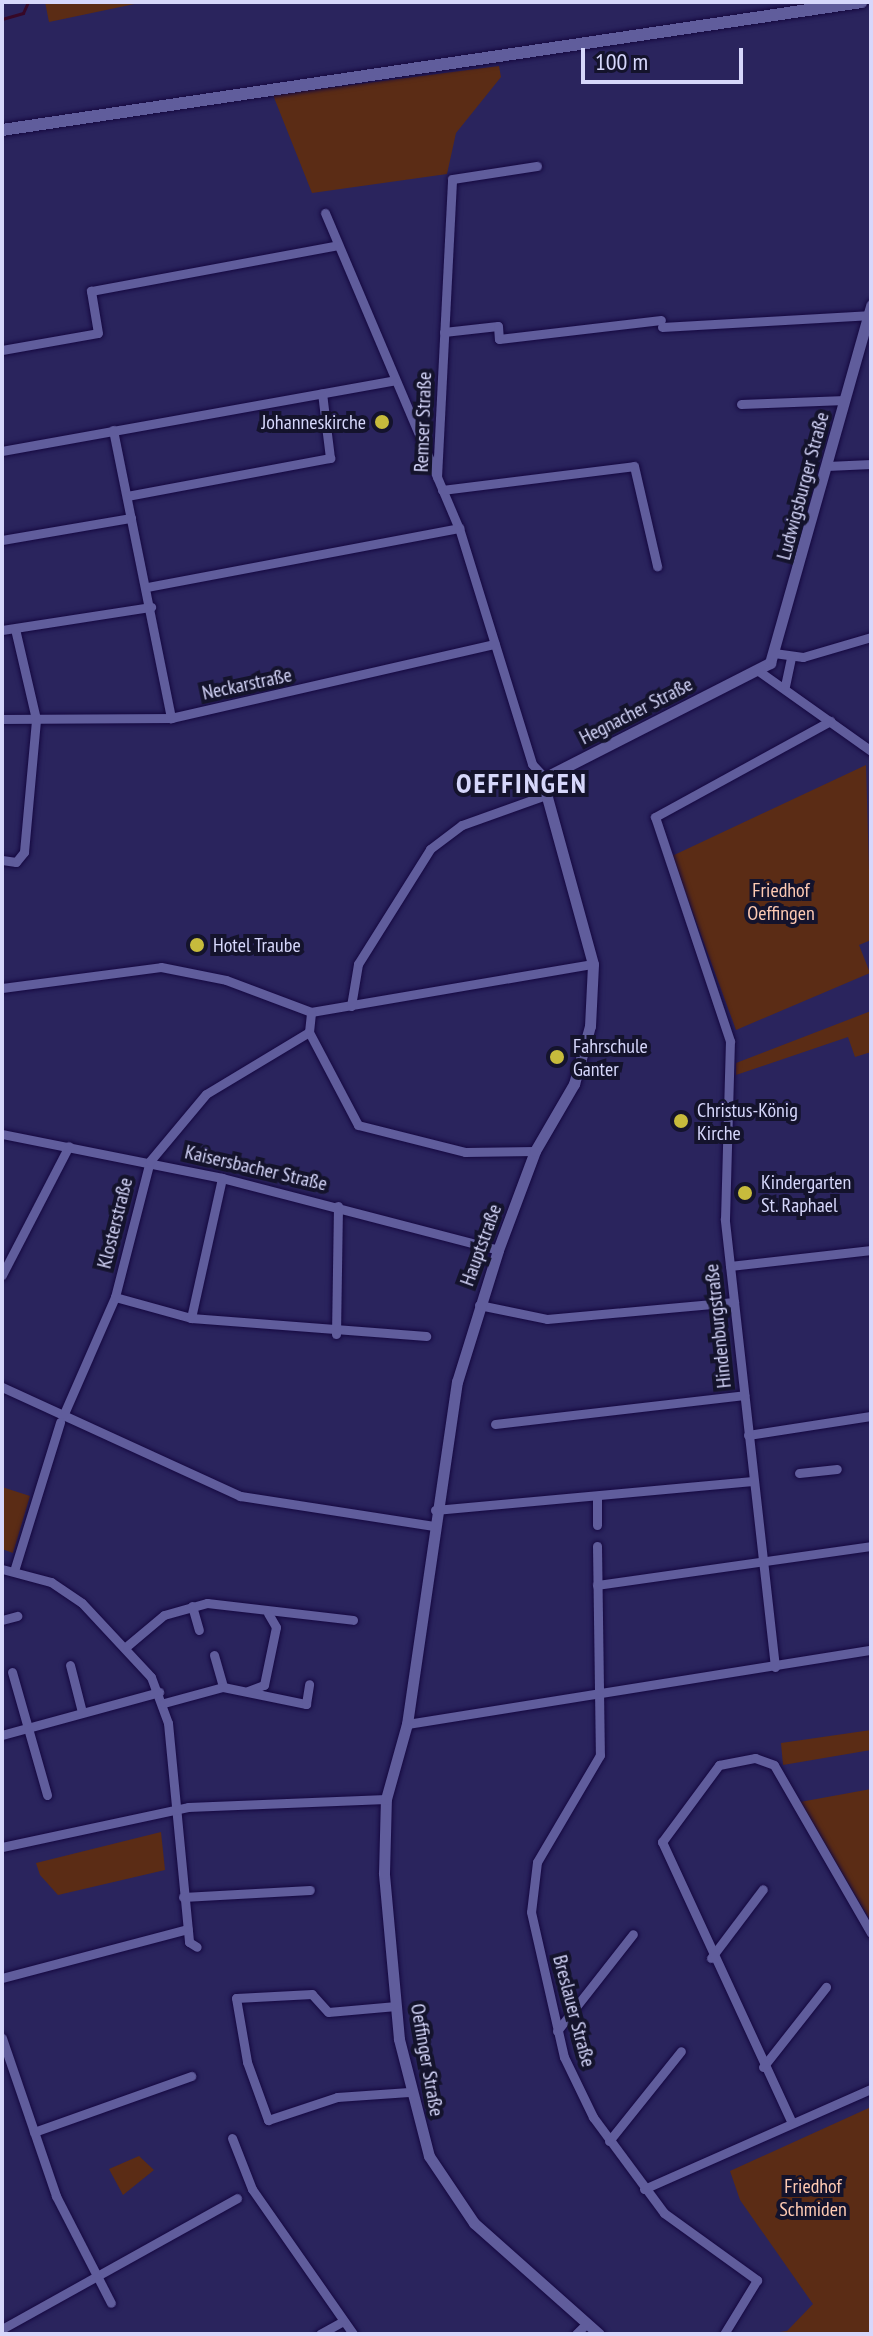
<!DOCTYPE html>
<meta charset="utf-8">
<style>
body{margin:0}
#map{position:relative;width:873px;height:2336px;overflow:hidden;background:#2a245d;font-family:"PT Sans Narrow",sans-serif}
div>[style]{position:absolute}
[style*='--x']{left:calc(var(--x)*1px);top:calc(var(--y)*1px);width:calc(var(--w)*1px);rotate:calc(var(--a)*1deg)}
.green>*{inset:0;background:#5b2c15}
.stream>*{height:3px;margin:-1.5px;padding:0 1.5px;transform-origin:1.5px;border-radius:1.5px;background:#370827}
.roads{filter:drop-shadow(0 0 2px #150840) drop-shadow(0 0 2px #150840)}
.minor>*{height:9px;margin:-4.5px;padding:0 4.5px;transform-origin:4.5px;border-radius:4.5px;background:#605d9c}
.tertiary>*{height:11px;margin:-5.5px;padding:0 5.5px;transform-origin:5.5px;border-radius:5.5px;background:#605d9c}
.secondary>*{height:12px;margin:-6px;padding:0 6px;transform-origin:6px;border-radius:6px;background:#605d9c}
.dots>*{width:22px;height:22px;translate:-50% -50%;box-sizing:border-box;border:4px solid #14132c;border-radius:50%}
span{translate:-50% -50%;white-space:nowrap;text-align:center;line-height:1.15;-webkit-text-stroke:8px #14132c;paint-order:stroke}
.poi-label{font-size:20px;color:#d6d7fb}
.right{translate:-100% -50%;text-align:right}
.left{translate:0 -50%;text-align:left}
.street-label{font-size:20px;color:#d6d7fb}
.park-label{font-size:20px;color:#fecab3}
.district-label{font-size:28px;color:#d6d7fb;font-weight:700;letter-spacing:2px}
.frame{position:absolute;inset:0;border:4px solid #d6d7fb;pointer-events:none}
.scale{position:absolute;left:581px;top:48px;width:162px;height:36px;box-sizing:border-box;border:4px solid #d6d7fb;border-top:0;padding-left:10px;font-size:24px;line-height:28px;white-space:nowrap;color:#d6d7fb;-webkit-text-stroke:6px #14132c;paint-order:stroke}
</style>
<div id="map">
<div class="green">
<i style="clip-path:polygon(45px 2px,144px 2px,49px 22px)"></i>
<i style="clip-path:polygon(499px 66px,501px 77px,456px 133px,447px 174px,312px 193px,273px 95px)"></i>
<i style="clip-path:polygon(866px 765px,871px 940px,859px 945px,870px 973px,736px 1030px,672px 856px)"></i>
<i style="clip-path:polygon(871px 1011px,871px 1052px,855px 1057px,848px 1037px,736px 1075px,736px 1063px)"></i>
<i style="clip-path:polygon(2px 1487px,30px 1496px,13px 1553px,2px 1549px)"></i>
<i style="clip-path:polygon(871px 1730px,871px 1750px,783px 1765px,781px 1743px)"></i>
<i style="clip-path:polygon(871px 1789px,871px 1922px,800px 1802px)"></i>
<i style="clip-path:polygon(161px 1832px,165px 1870px,58px 1895px,40px 1875px,36px 1863px)"></i>
<i style="clip-path:polygon(871px 2107px,871px 2334px,765px 2334px,787px 2331px,813px 2304px,740px 2200px,730px 2171px)"></i>
<i style="clip-path:polygon(139px 2156px,154px 2170px,123px 2195px,109px 2169px)"></i>
</div>
<div class="stream">
<i style="--x:2;--y:19;--w:22;--a:-16"></i>
<i style="--x:23;--y:13;--w:12;--a:-66"></i>
</div>
<div class="roads">
<div class="minor">
<i style="--x:325;--y:213;--w:342;--a:67"></i>
<i style="--x:459;--y:528;--w:247;--a:72.8"></i>
<i style="--x:532;--y:764;--w:21;--a:47"></i>
<i style="--x:662;--y:327;--w:206;--a:-3.3"></i>
<i style="--x:444;--y:332;--w:54;--a:-6.3"></i>
<i style="--x:498;--y:326;--w:13;--a:86"></i>
<i style="--x:499;--y:339;--w:163;--a:-6.7"></i>
<i style="--x:2;--y:350;--w:97;--a:-10"></i>
<i style="--x:98;--y:333;--w:43;--a:-99.5"></i>
<i style="--x:91;--y:291;--w:251;--a:-10.5"></i>
<i style="--x:741;--y:404;--w:104;--a:-2.2"></i>
<i style="--x:113;--y:430;--w:294;--a:78.6"></i>
<i style="--x:2;--y:451;--w:399;--a:-10.2"></i>
<i style="--x:827;--y:466;--w:44;--a:-2.6"></i>
<i style="--x:437;--y:477;--w:298;--a:-87.1"></i>
<i style="--x:452;--y:179;--w:86;--a:-8.7"></i>
<i style="--x:442;--y:490;--w:193;--a:-7.1"></i>
<i style="--x:634;--y:466;--w:103;--a:77"></i>
<i style="--x:127;--y:496;--w:207;--a:-10.6"></i>
<i style="--x:330;--y:458;--w:65;--a:-97"></i>
<i style="--x:2;--y:540;--w:131;--a:-9.7"></i>
<i style="--x:147;--y:587;--w:318;--a:-10.7"></i>
<i style="--x:2;--y:630;--w:151;--a:-8.8"></i>
<i style="--x:774;--y:653;--w:29;--a:8"></i>
<i style="--x:803;--y:657;--w:71;--a:-16.4"></i>
<i style="--x:760;--y:672;--w:136;--a:35.4"></i>
<i style="--x:785;--y:686;--w:29;--a:-78"></i>
<i style="--x:2;--y:719;--w:169;--a:-0.3"></i>
<i style="--x:171;--y:718;--w:332;--a:-12.9"></i>
<i style="--x:2;--y:860;--w:14;--a:8"></i>
<i style="--x:16;--y:862;--w:13;--a:-51"></i>
<i style="--x:24;--y:852;--w:134;--a:-84.8"></i>
<i style="--x:36;--y:719;--w:92;--a:-103.1"></i>
<i style="--x:2;--y:988;--w:160;--a:-7.5"></i>
<i style="--x:161;--y:967;--w:66;--a:11.3"></i>
<i style="--x:226;--y:980;--w:91;--a:20.6"></i>
<i style="--x:311;--y:1012;--w:286;--a:-9.7"></i>
<i style="--x:351;--y:1006;--w:43;--a:-80.5"></i>
<i style="--x:358;--y:964;--w:136;--a:-57.9"></i>
<i style="--x:430;--y:849;--w:40;--a:-37"></i>
<i style="--x:462;--y:825;--w:86;--a:-19.7"></i>
<i style="--x:309;--y:1032;--w:105;--a:62.2"></i>
<i style="--x:358;--y:1125;--w:110;--a:14.2"></i>
<i style="--x:465;--y:1152;--w:70;--a:-0.8"></i>
<i style="--x:2;--y:1134;--w:224;--a:11.3"></i>
<i style="--x:222;--y:1178;--w:285;--a:14.6"></i>
<i style="--x:730;--y:1266;--w:142;--a:-6.5"></i>
<i style="--x:2;--y:1275;--w:145;--a:-62.6"></i>
<i style="--x:115;--y:1297;--w:79;--a:15.4"></i>
<i style="--x:191;--y:1318;--w:236;--a:4.4"></i>
<i style="--x:479;--y:1305;--w:69;--a:11.6"></i>
<i style="--x:547;--y:1319;--w:188;--a:-5.2"></i>
<i style="--x:191;--y:1318;--w:143;--a:-77.5"></i>
<i style="--x:336;--y:1334;--w:128;--a:-89.1"></i>
<i style="--x:2;--y:1387;--w:262;--a:24.6"></i>
<i style="--x:240;--y:1496;--w:195;--a:8.8"></i>
<i style="--x:63;--y:1416;--w:130;--a:-66.4"></i>
<i style="--x:115;--y:1297;--w:140;--a:-75.6"></i>
<i style="--x:150;--y:1161;--w:87;--a:-50.1"></i>
<i style="--x:206;--y:1094;--w:120;--a:-31"></i>
<i style="--x:309;--y:1032;--w:20;--a:-84"></i>
<i style="--x:495;--y:1424;--w:251;--a:-6.6"></i>
<i style="--x:748;--y:1435;--w:124;--a:-8.8"></i>
<i style="--x:799;--y:1473;--w:38;--a:-6"></i>
<i style="--x:435;--y:1510;--w:319;--a:-5.2"></i>
<i style="--x:597;--y:1525;--w:27;--a:-90"></i>
<i style="--x:597;--y:1546;--w:209;--a:89.2"></i>
<i style="--x:600;--y:1755;--w:124;--a:120.5"></i>
<i style="--x:537;--y:1862;--w:50;--a:96.8"></i>
<i style="--x:531;--y:1912;--w:149;--a:77.2"></i>
<i style="--x:564;--y:2057;--w:67;--a:64.2"></i>
<i style="--x:593;--y:2117;--w:119;--a:53.5"></i>
<i style="--x:664;--y:2213;--w:115;--a:35.8"></i>
<i style="--x:757;--y:2280;--w:63;--a:121.4"></i>
<i style="--x:2;--y:1569;--w:51;--a:14.9"></i>
<i style="--x:51;--y:1582;--w:37;--a:34"></i>
<i style="--x:82;--y:1603;--w:101;--a:47"></i>
<i style="--x:151;--y:1677;--w:49;--a:69.7"></i>
<i style="--x:168;--y:1723;--w:220;--a:84.5"></i>
<i style="--x:189;--y:1942;--w:9;--a:32"></i>
<i style="--x:14;--y:1571;--w:156;--a:-72.8"></i>
<i style="--x:597;--y:1585;--w:277;--a:-8.1"></i>
<i style="--x:192;--y:1606;--w:25;--a:74"></i>
<i style="--x:2;--y:1620;--w:16;--a:-15"></i>
<i style="--x:127;--y:1646;--w:48;--a:-40"></i>
<i style="--x:164;--y:1615;--w:45;--a:-15.6"></i>
<i style="--x:207;--y:1603;--w:147;--a:6.6"></i>
<i style="--x:214;--y:1655;--w:33;--a:74"></i>
<i style="--x:70;--y:1665;--w:49;--a:75.7"></i>
<i style="--x:775;--y:1667;--w:451;--a:-96.4"></i>
<i style="--x:725;--y:1219;--w:178;--a:-88.4"></i>
<i style="--x:730;--y:1041;--w:236;--a:-108.5"></i>
<i style="--x:655;--y:817;--w:200;--a:-28.7"></i>
<i style="--x:12;--y:1672;--w:128;--a:74.1"></i>
<i style="--x:248;--y:1691;--w:17;--a:-21"></i>
<i style="--x:264;--y:1685;--w:59;--a:-78.3"></i>
<i style="--x:276;--y:1627;--w:16;--a:-120"></i>
<i style="--x:164;--y:1703;--w:61;--a:-15.2"></i>
<i style="--x:223;--y:1687;--w:85;--a:11.6"></i>
<i style="--x:306;--y:1704;--w:20;--a:-81"></i>
<i style="--x:407;--y:1724;--w:470;--a:-9.1"></i>
<i style="--x:2;--y:1735;--w:163;--a:-15.3"></i>
<i style="--x:2;--y:1847;--w:190;--a:-12.1"></i>
<i style="--x:188;--y:1807;--w:198;--a:-2.3"></i>
<i style="--x:183;--y:1897;--w:127;--a:-3.2"></i>
<i style="--x:711;--y:1958;--w:86;--a:-53"></i>
<i style="--x:2;--y:1978;--w:192;--a:-14.8"></i>
<i style="--x:396;--y:2006;--w:68;--a:175"></i>
<i style="--x:328;--y:2012;--w:24;--a:-132"></i>
<i style="--x:312;--y:1994;--w:76;--a:177"></i>
<i style="--x:236;--y:1998;--w:65;--a:80.2"></i>
<i style="--x:247;--y:2062;--w:62;--a:70.1"></i>
<i style="--x:268;--y:2120;--w:73;--a:-18.4"></i>
<i style="--x:337;--y:2097;--w:72;--a:-4"></i>
<i style="--x:557;--y:2031;--w:123;--a:-51.9"></i>
<i style="--x:2;--y:2038;--w:167;--a:71.1"></i>
<i style="--x:56;--y:2196;--w:120;--a:62.8"></i>
<i style="--x:763;--y:2067;--w:102;--a:-51.8"></i>
<i style="--x:792;--y:2123;--w:310;--a:-114.8"></i>
<i style="--x:662;--y:1842;--w:96;--a:-53.5"></i>
<i style="--x:719;--y:1765;--w:37;--a:-11"></i>
<i style="--x:755;--y:1758;--w:20;--a:20"></i>
<i style="--x:774;--y:1765;--w:194;--a:60"></i>
<i style="--x:34;--y:2132;--w:167;--a:-19.6"></i>
<i style="--x:232;--y:2138;--w:55;--a:68.6"></i>
<i style="--x:252;--y:2189;--w:177;--a:55.1"></i>
<i style="--x:609;--y:2141;--w:115;--a:-51.3"></i>
<i style="--x:644;--y:2189;--w:248;--a:-23.8"></i>
<i style="--x:2;--y:2329;--w:269;--a:-29.1"></i>
<i style="--x:320;--y:2334;--w:26;--a:-29"></i>
<i style="--x:576;--y:2334;--w:14;--a:-45"></i>
</div>
<div class="tertiary">
<i style="--x:599;--y:2334;--w:167;--a:-138.4"></i>
<i style="--x:474;--y:2223;--w:81;--a:-123.9"></i>
<i style="--x:429;--y:2156;--w:121;--a:-104.4"></i>
<i style="--x:399;--y:2039;--w:167;--a:-95.2"></i>
<i style="--x:384;--y:1873;--w:74;--a:-88.5"></i>
<i style="--x:386;--y:1799;--w:78;--a:-74.4"></i>
<i style="--x:407;--y:1724;--w:346;--a:-81.7"></i>
<i style="--x:457;--y:1382;--w:138;--a:-72.7"></i>
<i style="--x:498;--y:1250;--w:106;--a:-69.5"></i>
<i style="--x:535;--y:1151;--w:78;--a:-59.8"></i>
<i style="--x:574;--y:1084;--w:60;--a:-74.6"></i>
<i style="--x:590;--y:1026;--w:62;--a:-87.2"></i>
<i style="--x:593;--y:964;--w:185;--a:-105.4"></i>
<i style="--x:544;--y:786;--w:14;--a:-56"></i>
<i style="--x:552;--y:774;--w:245;--a:-27"></i>
<i style="--x:770;--y:663;--w:372;--a:-74.2"></i>
</div>
<div class="secondary">
<i style="--x:2;--y:130;--w:869;--a:-8.47"></i>
</div>
</div>
<div class="dots">
<i style="left:382px;top:422px;background:#c7bb3c"></i>
<i style="left:197px;top:945px;background:#c7bb3c"></i>
<i style="left:557px;top:1057px;background:#c7bb3c"></i>
<i style="left:681px;top:1121px;background:#c7bb3c"></i>
<i style="left:745px;top:1193px;background:#c7bb3c"></i>
</div>
<div class="poi-label">
<span class="right" style="left:366px;top:422px">Johanneskirche</span>
<span class="left" style="left:213px;top:945px">Hotel Traube</span>
<span class="left" style="left:573px;top:1058px">Fahrschule<br>Ganter</span>
<span class="left" style="left:697px;top:1122px">Christus-König<br>Kirche</span>
<span class="left" style="left:761px;top:1194px">Kindergarten<br>St. Raphael</span>
</div>
<div class="street-label">
<span style="left:423px;top:422px;rotate:-88deg">Remser Straße</span>
<span style="left:803px;top:486px;rotate:-75deg">Ludwigsburger Straße</span>
<span style="left:247px;top:684px;rotate:-12deg">Neckarstraße</span>
<span style="left:636px;top:711px;rotate:-27deg">Hegnacher Straße</span>
<span style="left:256px;top:1168px;rotate:13deg">Kaisersbacher Straße</span>
<span style="left:115px;top:1223px;rotate:-76deg">Klosterstraße</span>
<span style="left:481px;top:1245px;rotate:-70deg">Hauptstraße</span>
<span style="left:718px;top:1326px;rotate:-96deg">Hindenburgstraße</span>
<span style="left:574px;top:2011px;rotate:75deg">Breslauer Straße</span>
<span style="left:427px;top:2060px;rotate:80deg">Oeffinger Straße</span>
</div>
<div class="park-label">
<span style="left:781px;top:902px">Friedhof<br>Oeffingen</span>
<span style="left:813px;top:2198px">Friedhof<br>Schmiden</span>
</div>
<div class="district-label">
<span style="left:522px;top:783px">OEFFINGEN</span>
</div>
<div class="frame"></div>
<div class="scale">100 m</div>
</div>
